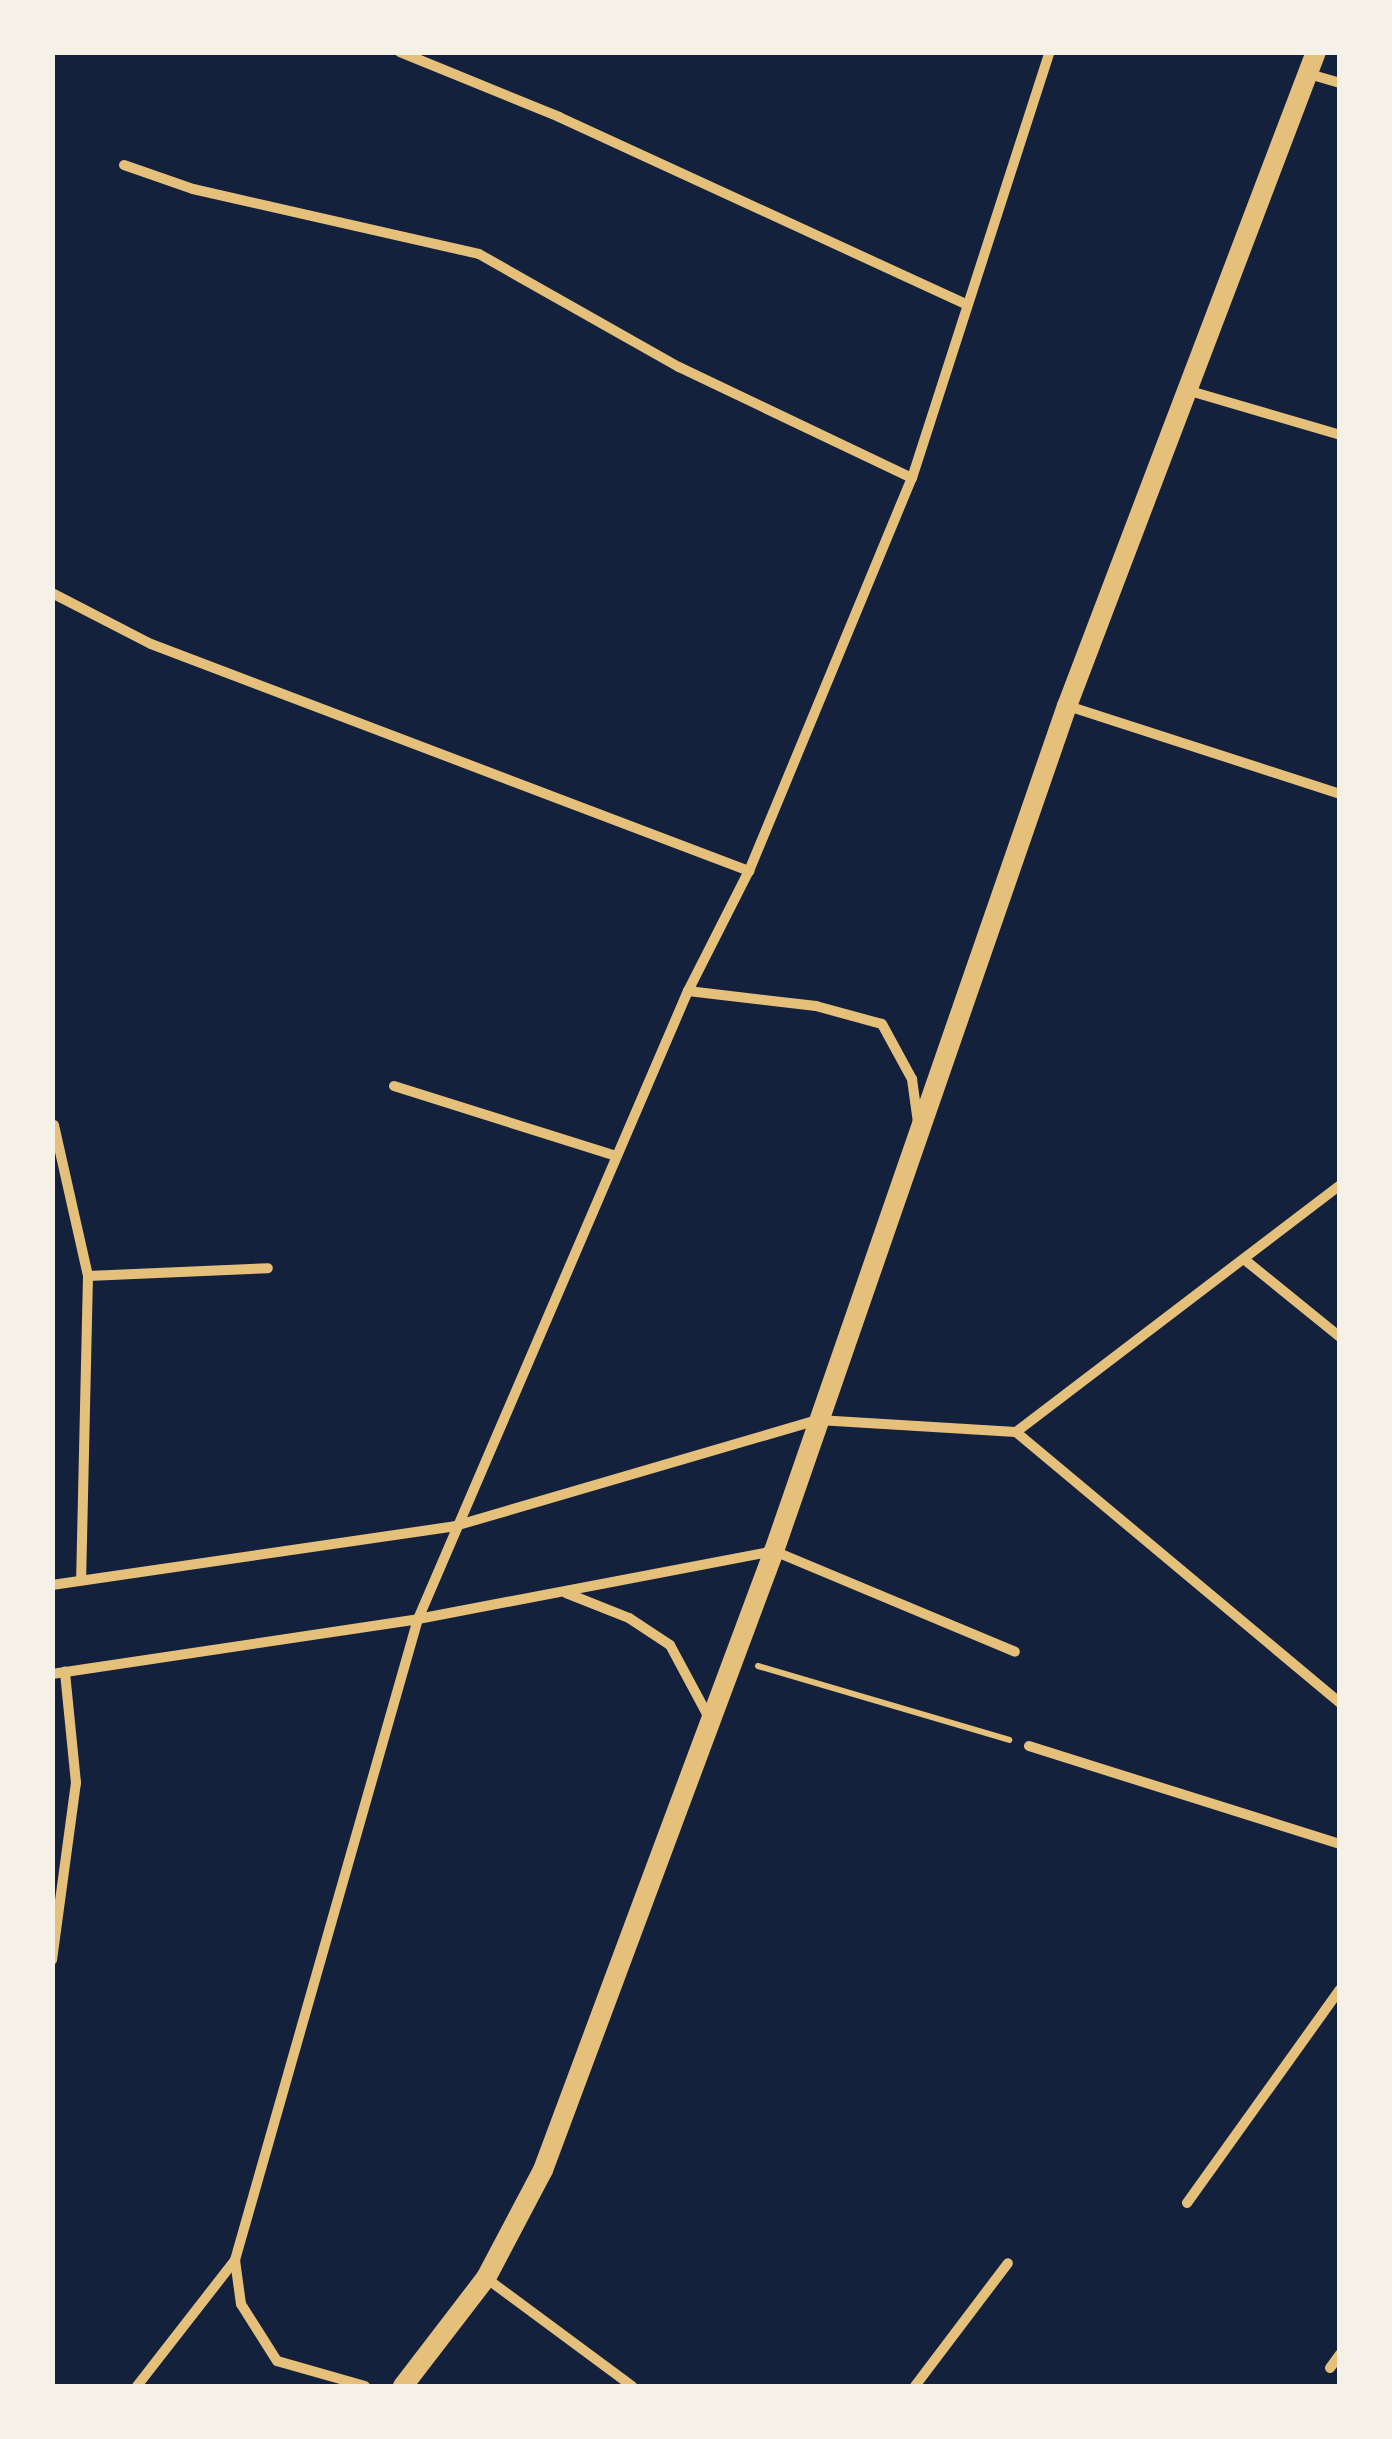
<!DOCTYPE html>
<style>
body{margin:0}
#map{position:relative;width:1392px;height:2439px;overflow:hidden;background:#14213d;font-family:Ubuntu,sans-serif}
div>[style]{position:absolute}
[style*='--x']{left:calc(var(--x)*1px);top:calc(var(--y)*1px);width:calc(var(--w)*1px);rotate:calc(var(--a)*1deg)}
.path>*{height:6px;margin:-3px;padding:0 3px;transform-origin:3px;border-radius:3px;background:#e5c07b}
.minor>*{height:10px;margin:-5px;padding:0 5px;transform-origin:5px;border-radius:5px;background:#e5c07b}
.secondary>*{height:20px;margin:-10px;padding:0 10px;transform-origin:10px;border-radius:10px;background:#e5c07b}
span{translate:-50% -50%;white-space:nowrap;text-align:center;line-height:1.15;-webkit-text-stroke:8px #f6f1e7;paint-order:stroke}
.frame{position:absolute;inset:0;border:55px solid #f6f1e7;pointer-events:none}
</style>
<div id="map">
<div class="path">
<i style="--x:758;--y:1666;--w:262;--a:16.4"></i>
</div>
<div class="minor">
<i style="--x:400;--y:52;--w:172;--a:22.2"></i>
<i style="--x:559;--y:117;--w:449;--a:24.7"></i>
<i style="--x:1309;--y:74;--w:32;--a:16"></i>
<i style="--x:124;--y:165;--w:73;--a:19.2"></i>
<i style="--x:193;--y:189;--w:293;--a:12.8"></i>
<i style="--x:479;--y:254;--w:230;--a:29.5"></i>
<i style="--x:679;--y:367;--w:258;--a:25.5"></i>
<i style="--x:1190;--y:391;--w:156;--a:16.3"></i>
<i style="--x:52;--y:593;--w:111;--a:27.3"></i>
<i style="--x:151;--y:644;--w:640;--a:20.79"></i>
<i style="--x:1068;--y:706;--w:286;--a:17.9"></i>
<i style="--x:688;--y:991;--w:135;--a:-63.1"></i>
<i style="--x:749;--y:871;--w:425;--a:-67.5"></i>
<i style="--x:912;--y:478;--w:448;--a:-72.1"></i>
<i style="--x:394;--y:1086;--w:233;--a:17.5"></i>
<i style="--x:54;--y:1125;--w:155;--a:77.3"></i>
<i style="--x:88;--y:1276;--w:304;--a:91.3"></i>
<i style="--x:1245;--y:1260;--w:122;--a:39"></i>
<i style="--x:88;--y:1276;--w:180;--a:-2.5"></i>
<i style="--x:1016;--y:1432;--w:422;--a:39.9"></i>
<i style="--x:52;--y:1585;--w:407;--a:-8.3"></i>
<i style="--x:455;--y:1526;--w:378;--a:-16.3"></i>
<i style="--x:818;--y:1420;--w:198;--a:3.5"></i>
<i style="--x:1016;--y:1432;--w:407;--a:-37.3"></i>
<i style="--x:566;--y:1593;--w:68;--a:21.6"></i>
<i style="--x:629;--y:1618;--w:49;--a:33.4"></i>
<i style="--x:670;--y:1645;--w:81;--a:61.8"></i>
<i style="--x:52;--y:1674;--w:370;--a:-8.5"></i>
<i style="--x:418;--y:1619;--w:362;--a:-10.8"></i>
<i style="--x:774;--y:1551;--w:261;--a:22.7"></i>
<i style="--x:1029;--y:1746;--w:326;--a:17.5"></i>
<i style="--x:52;--y:1960;--w:179;--a:-82.3"></i>
<i style="--x:76;--y:1783;--w:112;--a:-95.7"></i>
<i style="--x:1187;--y:2203;--w:263;--a:-54.4"></i>
<i style="--x:486;--y:2278;--w:182;--a:36.5"></i>
<i style="--x:1330;--y:2368;--w:17;--a:-54"></i>
<i style="--x:137;--y:2386;--w:160;--a:-52.1"></i>
<i style="--x:365;--y:2386;--w:91;--a:-164.1"></i>
<i style="--x:277;--y:2361;--w:67;--a:-122.3"></i>
<i style="--x:241;--y:2304;--w:44;--a:-97.8"></i>
<i style="--x:235;--y:2260;--w:667;--a:-74.07"></i>
<i style="--x:418;--y:1619;--w:684;--a:-66.74"></i>
<i style="--x:688;--y:991;--w:129;--a:6.7"></i>
<i style="--x:816;--y:1006;--w:68;--a:15.3"></i>
<i style="--x:882;--y:1024;--w:63;--a:61.4"></i>
<i style="--x:912;--y:1079;--w:44;--a:82.2"></i>
<i style="--x:915;--y:2386;--w:154;--a:-52.9"></i>
</div>
<div class="secondary">
<i style="--x:403;--y:2386;--w:136;--a:-52.5"></i>
<i style="--x:486;--y:2278;--w:122;--a:-62.2"></i>
<i style="--x:543;--y:2170;--w:661;--a:-69.54"></i>
<i style="--x:774;--y:1551;--w:894;--a:-70.88"></i>
<i style="--x:1067;--y:706;--w:700;--a:-69.16"></i>
</div>
<div class="frame"></div>
</div>
